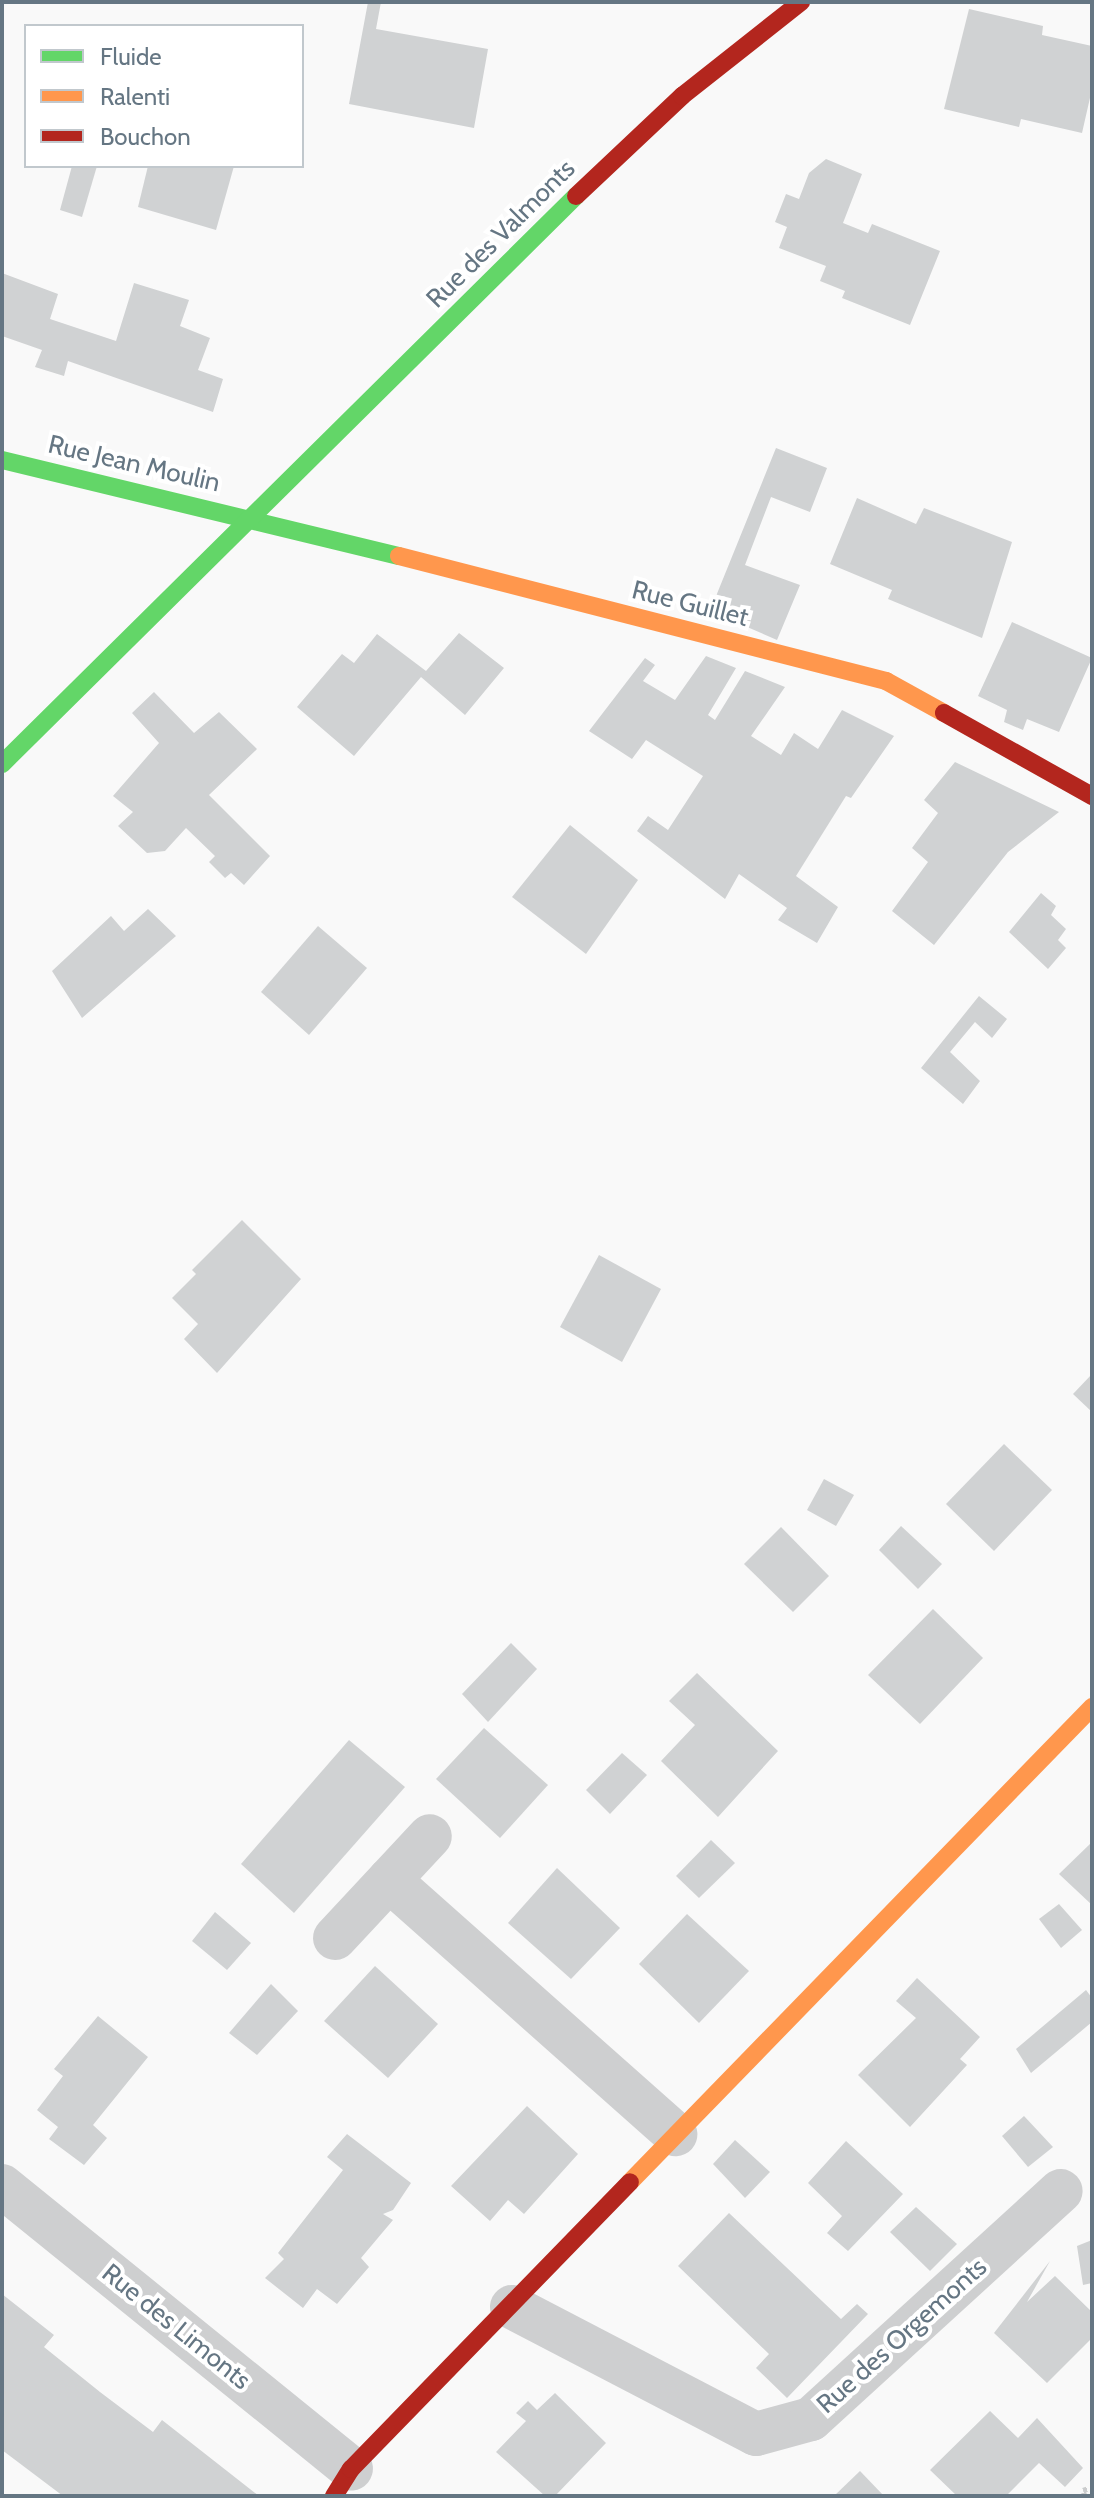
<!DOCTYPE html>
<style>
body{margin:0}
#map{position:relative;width:1094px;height:2498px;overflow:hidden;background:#f9f9f9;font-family:Cabin,sans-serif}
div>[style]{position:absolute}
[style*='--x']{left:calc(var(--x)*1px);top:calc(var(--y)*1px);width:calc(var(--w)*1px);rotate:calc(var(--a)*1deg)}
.building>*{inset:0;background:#d0d2d3}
.path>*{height:5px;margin-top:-2.5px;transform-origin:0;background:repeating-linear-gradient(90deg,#cbcccd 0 4px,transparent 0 8px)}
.street>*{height:44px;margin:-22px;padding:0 22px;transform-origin:22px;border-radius:22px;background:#cecfd0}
.fast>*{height:18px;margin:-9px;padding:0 9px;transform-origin:9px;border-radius:9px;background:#63d668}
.slow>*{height:18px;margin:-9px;padding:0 9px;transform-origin:9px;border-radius:9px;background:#ff974d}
.jam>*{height:18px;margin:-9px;padding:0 9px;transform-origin:9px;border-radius:9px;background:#b3261e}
span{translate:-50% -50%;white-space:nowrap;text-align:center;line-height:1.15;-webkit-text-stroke:8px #fff;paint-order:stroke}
.street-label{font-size:26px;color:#657683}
.frame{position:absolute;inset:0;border:4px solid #657683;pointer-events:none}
.legend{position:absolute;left:24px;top:24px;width:280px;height:144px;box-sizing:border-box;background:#fff;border:2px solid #c1c8cd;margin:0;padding:10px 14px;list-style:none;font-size:24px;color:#657683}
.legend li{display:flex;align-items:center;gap:16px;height:40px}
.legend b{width:40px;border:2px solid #c1c8cd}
</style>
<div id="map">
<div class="building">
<i style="clip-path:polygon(368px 2px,381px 2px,376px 29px,488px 49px,474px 128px,349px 104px)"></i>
<i style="clip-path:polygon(969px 9px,1043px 26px,1042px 35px,1092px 46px,1092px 89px,1082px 133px,1021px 119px,1019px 127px,944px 109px)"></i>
<i style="clip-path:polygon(826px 159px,862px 174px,843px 223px,868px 233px,872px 224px,940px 251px,910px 325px,842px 298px,845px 291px,820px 281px,826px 266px,779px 248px,787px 227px,775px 222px,786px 194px,799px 199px,809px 173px)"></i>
<i style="clip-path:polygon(72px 166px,97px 166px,82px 217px,60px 210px)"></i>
<i style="clip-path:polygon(148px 166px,234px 166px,216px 230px,138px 207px)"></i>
<i style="clip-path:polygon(2px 273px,58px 294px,50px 319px,116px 341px,134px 283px,189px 300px,180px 326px,210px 338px,198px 370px,223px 379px,213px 412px,68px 361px,64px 376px,35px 367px,42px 350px,2px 336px)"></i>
<i style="clip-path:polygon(776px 448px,827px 468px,810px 512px,771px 497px,745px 565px,800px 585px,777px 640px,710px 611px)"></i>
<i style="clip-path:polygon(857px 498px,916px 524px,924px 508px,1012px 542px,982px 638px,888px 599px,892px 590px,830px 564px)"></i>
<i style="clip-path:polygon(1012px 622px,1092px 658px,1059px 732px,1027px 719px,1023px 730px,1004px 722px,1007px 710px,978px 696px)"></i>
<i style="clip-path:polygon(459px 633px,504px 668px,465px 715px,421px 677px,354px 756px,297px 707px,342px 654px,354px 663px,377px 634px,426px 671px)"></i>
<i style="clip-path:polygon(706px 656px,736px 668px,708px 715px,715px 720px,745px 671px,785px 687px,751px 736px,781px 755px,794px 733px,818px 749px,842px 710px,894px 736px,851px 798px,846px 796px,796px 876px,838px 907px,817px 943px,778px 920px,787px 908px,739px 874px,725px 899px,637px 831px,648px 816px,668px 830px,703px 776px,646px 740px,632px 759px,589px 731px,645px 658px,655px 665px,643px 681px,675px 700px)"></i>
<i style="clip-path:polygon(154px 692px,194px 733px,219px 712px,257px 749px,209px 795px,270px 856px,244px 885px,231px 873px,225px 878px,209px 862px,215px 856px,186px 828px,165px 851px,147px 853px,118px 826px,133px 812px,113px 796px,159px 743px,132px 713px)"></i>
<i style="clip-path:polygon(955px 762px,1059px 812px,1008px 852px,934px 945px,892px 911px,928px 862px,912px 848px,938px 813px,924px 800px)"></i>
<i style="clip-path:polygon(570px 825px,638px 880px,586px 954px,512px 897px)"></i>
<i style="clip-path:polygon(1041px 893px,1056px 906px,1051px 915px,1066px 929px,1058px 940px,1066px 948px,1048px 969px,1009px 932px)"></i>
<i style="clip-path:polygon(148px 909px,176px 936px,82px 1018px,52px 971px,111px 916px,124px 931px)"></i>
<i style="clip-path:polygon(318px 926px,367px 968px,309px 1035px,261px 992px)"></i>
<i style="clip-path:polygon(979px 996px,1007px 1019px,992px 1038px,975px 1022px,950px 1052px,980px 1081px,963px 1104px,921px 1068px)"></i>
<i style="clip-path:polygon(242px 1220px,301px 1279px,217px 1373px,184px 1339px,198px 1324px,172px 1298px,196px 1274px,192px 1270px)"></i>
<i style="clip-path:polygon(599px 1255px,661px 1289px,622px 1362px,560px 1327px)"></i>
<i style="clip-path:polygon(1092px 1374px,1092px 1412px,1073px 1394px)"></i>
<i style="clip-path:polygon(1004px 1444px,1052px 1490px,994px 1551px,946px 1504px)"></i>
<i style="clip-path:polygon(824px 1479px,854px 1495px,836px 1526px,807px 1510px)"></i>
<i style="clip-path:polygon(901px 1526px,942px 1564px,918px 1589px,879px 1550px)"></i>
<i style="clip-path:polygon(781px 1527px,829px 1576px,793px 1612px,744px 1564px)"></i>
<i style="clip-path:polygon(933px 1609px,983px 1658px,920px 1724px,868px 1675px)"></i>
<i style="clip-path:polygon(511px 1643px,537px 1669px,488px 1722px,462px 1694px)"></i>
<i style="clip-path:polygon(697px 1673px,778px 1751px,718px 1817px,661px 1761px,695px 1725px,669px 1701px)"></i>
<i style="clip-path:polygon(484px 1728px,548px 1785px,500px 1838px,436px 1779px)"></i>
<i style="clip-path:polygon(349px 1740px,405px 1787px,294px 1913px,241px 1864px)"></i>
<i style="clip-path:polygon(622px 1753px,647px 1775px,610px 1814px,586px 1790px)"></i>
<i style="clip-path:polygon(711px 1840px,735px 1863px,699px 1898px,676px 1876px)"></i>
<i style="clip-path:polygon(1092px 1842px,1092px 1905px,1059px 1874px)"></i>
<i style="clip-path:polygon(557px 1868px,620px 1928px,571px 1979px,508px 1923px)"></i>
<i style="clip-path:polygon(1059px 1904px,1082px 1930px,1061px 1948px,1039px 1919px)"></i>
<i style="clip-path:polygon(215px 1912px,251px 1943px,227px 1970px,192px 1941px)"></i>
<i style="clip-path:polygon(687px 1914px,749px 1971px,699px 2023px,639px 1964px)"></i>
<i style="clip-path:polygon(375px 1966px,438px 2024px,388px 2078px,324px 2021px)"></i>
<i style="clip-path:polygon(917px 1978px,980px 2037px,960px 2059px,967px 2065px,910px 2127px,858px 2075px,916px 2018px,896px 2001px)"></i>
<i style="clip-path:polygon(271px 1984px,298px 2011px,257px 2055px,229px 2033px)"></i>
<i style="clip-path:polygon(1086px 1990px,1092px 1998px,1092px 2022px,1031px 2073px,1016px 2049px)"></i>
<i style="clip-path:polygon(98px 2016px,148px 2057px,93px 2125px,107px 2138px,84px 2165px,49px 2139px,58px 2127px,37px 2110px,63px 2076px,54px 2069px)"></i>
<i style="clip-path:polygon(527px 2106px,578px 2154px,524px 2214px,508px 2200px,490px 2221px,451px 2186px)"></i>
<i style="clip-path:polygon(1024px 2116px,1053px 2147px,1028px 2167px,1002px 2136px)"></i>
<i style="clip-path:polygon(347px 2134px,411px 2183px,393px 2210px,383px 2214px,393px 2220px,361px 2258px,369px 2267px,337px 2304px,317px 2289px,303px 2308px,265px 2278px,284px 2259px,278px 2253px,343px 2170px,327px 2157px)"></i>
<i style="clip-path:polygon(735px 2140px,770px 2172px,745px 2198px,713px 2164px)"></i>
<i style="clip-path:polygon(846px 2141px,903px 2194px,848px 2251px,827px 2233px,842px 2216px,808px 2183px)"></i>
<i style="clip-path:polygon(916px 2207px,957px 2244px,930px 2271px,890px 2232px)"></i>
<i style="clip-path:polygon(729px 2213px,841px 2319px,857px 2304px,868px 2314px,787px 2398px,756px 2368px,769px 2354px,678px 2266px)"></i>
<i style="clip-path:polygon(1092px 2240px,1092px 2283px,1083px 2285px,1077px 2246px)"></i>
<i style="clip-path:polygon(1050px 2261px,1027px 2302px,1055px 2276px,1092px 2312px,1092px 2338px,1047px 2383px,994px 2333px)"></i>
<i style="clip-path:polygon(2px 2294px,54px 2335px,44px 2347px,100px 2392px,153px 2432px,162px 2420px,259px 2496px,63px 2496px,2px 2450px)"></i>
<i style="clip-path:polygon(555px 2393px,606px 2443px,555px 2496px,545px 2496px,496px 2452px,526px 2421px,516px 2413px,528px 2401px,537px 2410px)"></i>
<i style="clip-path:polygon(990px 2411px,1018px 2438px,1037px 2418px,1083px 2468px,1065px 2487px,1039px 2463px,1006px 2496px,957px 2496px,930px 2470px)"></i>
<i style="clip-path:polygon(860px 2471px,884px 2496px,834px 2496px)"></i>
</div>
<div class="path">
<i style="--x:1085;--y:2496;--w:6;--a:-108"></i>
<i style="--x:1083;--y:2490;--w:9;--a:-18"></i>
</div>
<div class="street">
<i style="--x:389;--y:1880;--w:383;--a:41.6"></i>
<i style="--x:335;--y:1938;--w:139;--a:-47"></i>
<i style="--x:2;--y:2186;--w:449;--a:39"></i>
<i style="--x:512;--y:2307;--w:275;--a:27.5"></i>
<i style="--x:756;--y:2434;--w:57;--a:-15.3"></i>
<i style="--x:811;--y:2419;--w:338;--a:-42.4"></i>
</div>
<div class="fast">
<i style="--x:2;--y:460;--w:408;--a:13.6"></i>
<i style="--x:2;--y:764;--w:808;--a:-44.7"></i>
</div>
<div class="slow">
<i style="--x:399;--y:556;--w:503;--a:14.4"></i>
<i style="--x:886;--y:681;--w:66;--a:28.9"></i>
<i style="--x:630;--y:2182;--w:663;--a:-45.79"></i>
</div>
<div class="jam">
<i style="--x:576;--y:196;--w:146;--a:-43.3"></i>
<i style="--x:682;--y:96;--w:152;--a:-38.3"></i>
<i style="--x:944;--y:713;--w:170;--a:29.3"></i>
<i style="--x:334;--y:2496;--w:32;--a:-58"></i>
<i style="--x:351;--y:2469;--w:400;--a:-45.8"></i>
</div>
<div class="street-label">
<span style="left:501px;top:234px;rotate:-45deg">Rue des Valmonts</span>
<span style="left:134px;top:464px;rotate:13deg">Rue Jean Moulin</span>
<span style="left:690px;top:604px;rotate:14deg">Rue Guillet</span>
<span style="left:176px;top:2327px;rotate:39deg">Rue des Limonts</span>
<span style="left:902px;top:2336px;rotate:-42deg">Rue des Orgemonts</span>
</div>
<div class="frame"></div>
<ul class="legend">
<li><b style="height:10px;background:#63d668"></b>Fluide</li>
<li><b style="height:10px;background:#ff974d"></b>Ralenti</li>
<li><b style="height:10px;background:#b3261e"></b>Bouchon</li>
</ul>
</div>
